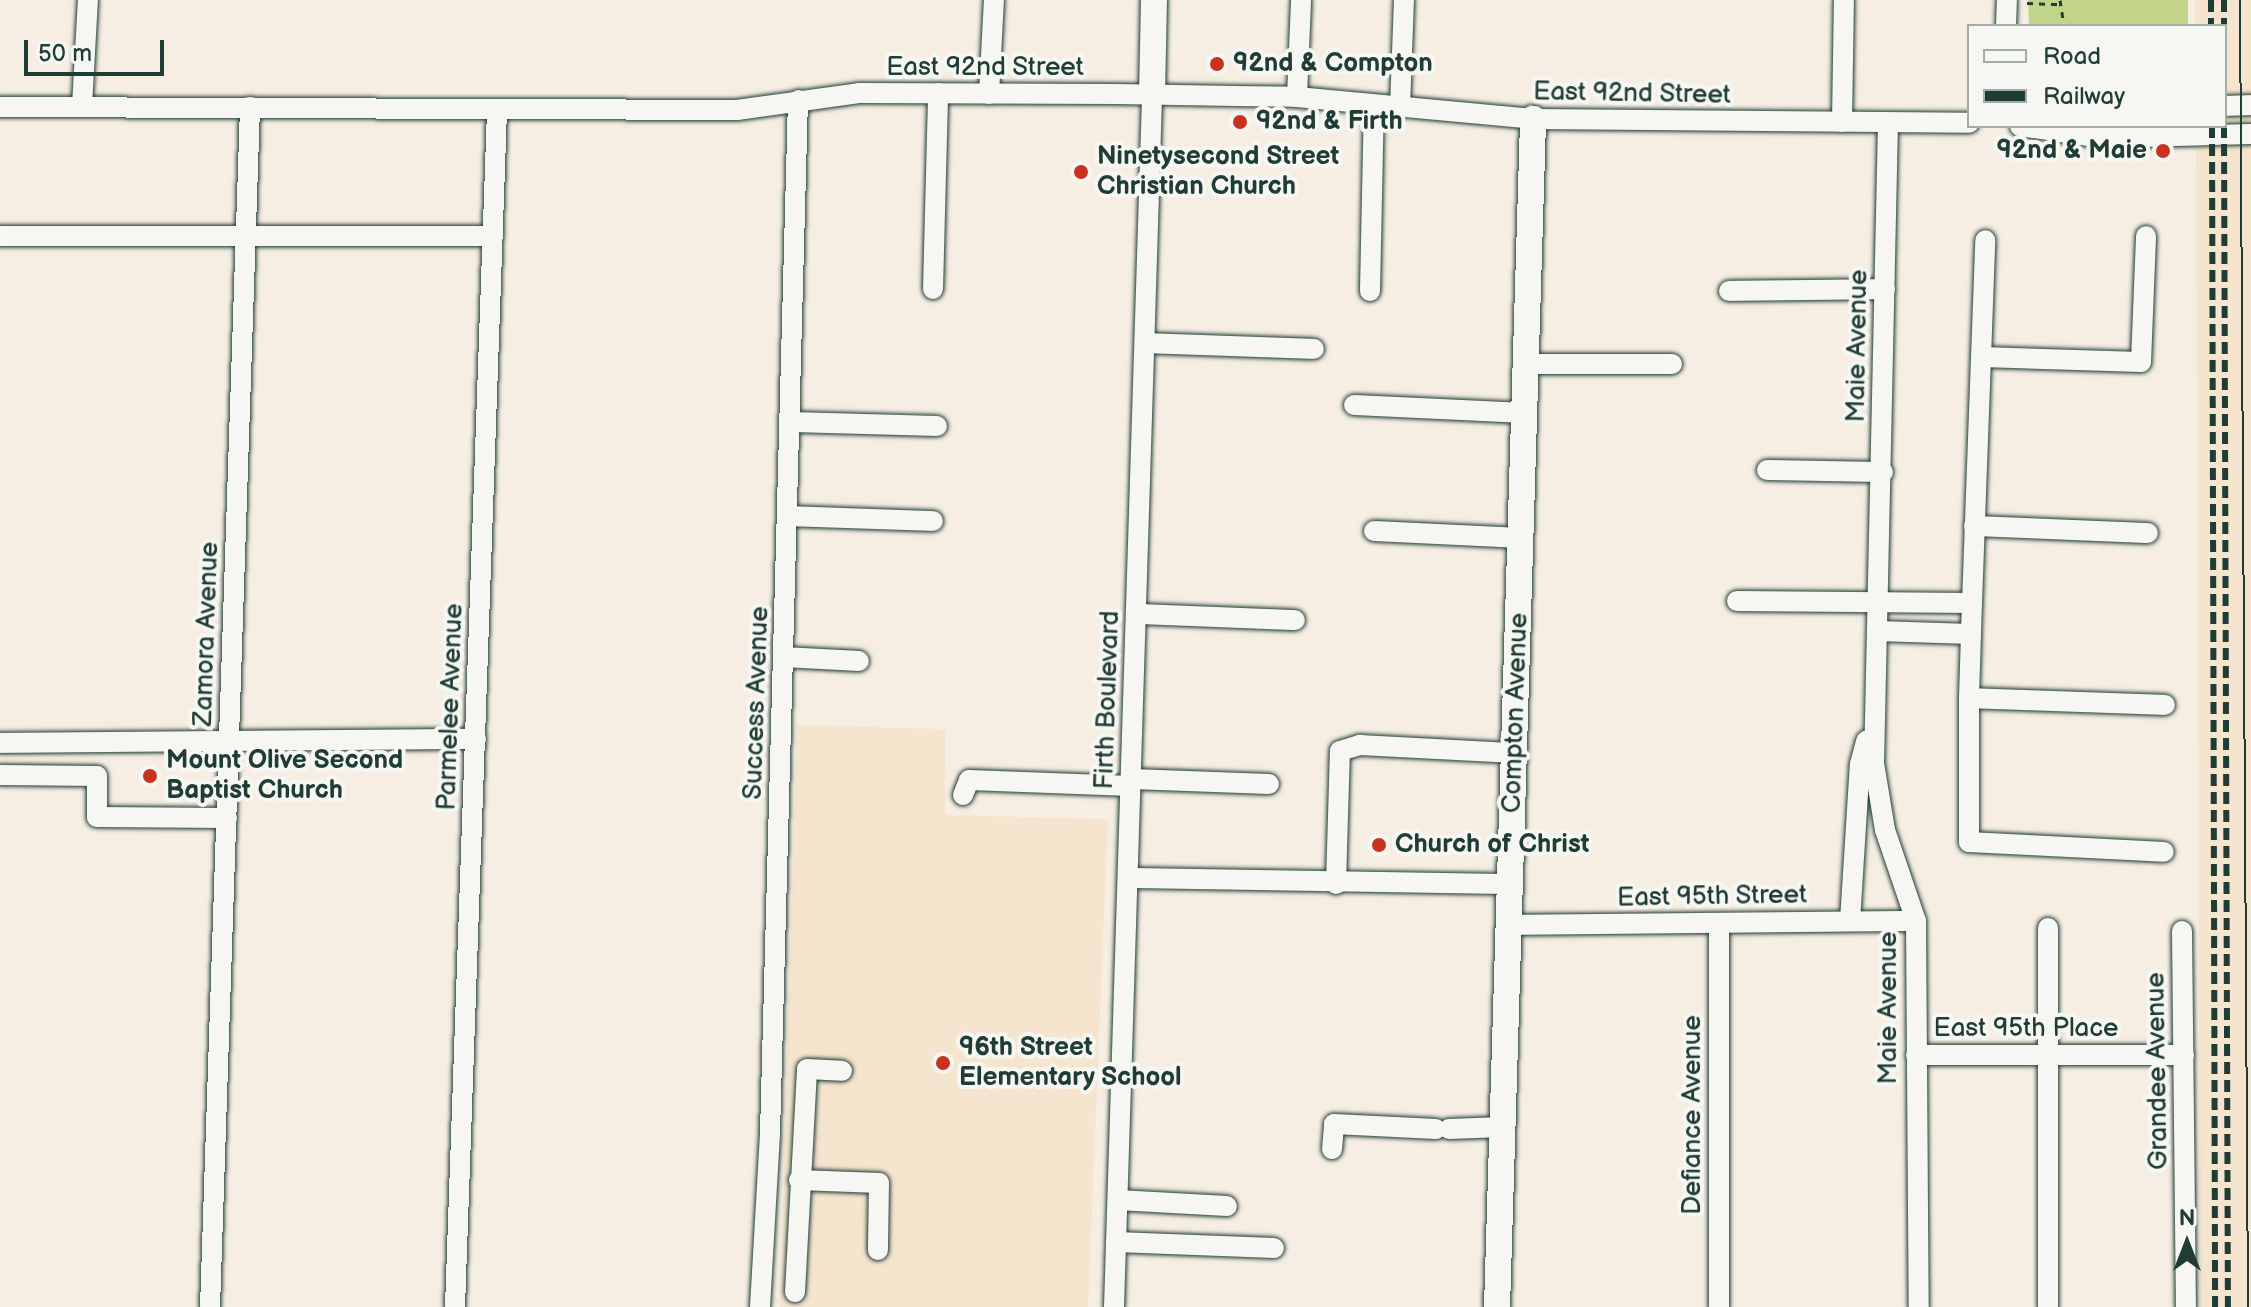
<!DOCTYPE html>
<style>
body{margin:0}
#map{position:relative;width:2251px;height:1307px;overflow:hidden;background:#f6eee2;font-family:"Balsamiq Sans",sans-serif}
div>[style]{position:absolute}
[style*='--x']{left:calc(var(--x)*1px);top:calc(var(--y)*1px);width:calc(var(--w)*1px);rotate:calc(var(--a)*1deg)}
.built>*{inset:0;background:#f5e5cf}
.green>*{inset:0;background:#c2d489}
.path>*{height:3px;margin-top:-1.5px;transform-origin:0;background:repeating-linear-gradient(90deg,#1f3d34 0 6px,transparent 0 12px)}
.roads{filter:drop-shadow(0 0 2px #1f3d34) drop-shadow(0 0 2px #1f3d34)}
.minor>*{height:20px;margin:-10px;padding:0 10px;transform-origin:10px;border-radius:10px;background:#f6f6f2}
.major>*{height:26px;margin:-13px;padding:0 13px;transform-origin:13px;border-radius:13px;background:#f6f6f2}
.tram>*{height:2px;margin:-1px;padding:0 1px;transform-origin:1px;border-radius:1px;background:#1f3d34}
.rail>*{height:6px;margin-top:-3px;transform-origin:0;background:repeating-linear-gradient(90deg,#1f3d34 0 12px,transparent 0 18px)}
.dots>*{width:22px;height:22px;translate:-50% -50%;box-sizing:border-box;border:4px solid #f6f6f2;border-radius:50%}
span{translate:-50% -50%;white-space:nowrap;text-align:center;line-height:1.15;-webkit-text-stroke:8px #f6f6f2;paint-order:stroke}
.poi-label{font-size:26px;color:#1f3d34;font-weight:700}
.left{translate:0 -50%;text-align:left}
.right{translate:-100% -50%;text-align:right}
.street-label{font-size:26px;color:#1f3d34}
.legend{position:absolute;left:1967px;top:24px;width:260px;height:104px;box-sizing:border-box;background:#f6f6f2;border:2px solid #a0aca6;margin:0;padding:10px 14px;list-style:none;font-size:24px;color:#1f3d34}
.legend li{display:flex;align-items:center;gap:16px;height:40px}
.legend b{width:40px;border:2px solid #a0aca6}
.north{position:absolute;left:2147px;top:1203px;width:80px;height:80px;-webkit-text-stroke:6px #f6f6f2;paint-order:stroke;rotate:0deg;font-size:22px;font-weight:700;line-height:32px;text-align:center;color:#1f3d34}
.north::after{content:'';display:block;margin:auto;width:28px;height:36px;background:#1f3d34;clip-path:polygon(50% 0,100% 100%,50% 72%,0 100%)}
.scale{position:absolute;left:24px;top:40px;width:140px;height:36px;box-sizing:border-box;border:4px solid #1f3d34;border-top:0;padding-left:10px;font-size:24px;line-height:28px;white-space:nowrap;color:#1f3d34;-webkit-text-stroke:6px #f6f6f2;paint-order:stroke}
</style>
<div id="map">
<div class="built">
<i style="clip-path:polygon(2195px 0,2251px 0,2251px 1307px,2200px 1307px,2196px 126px,2225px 126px,2225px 26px,2195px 26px)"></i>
<i style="clip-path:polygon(797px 725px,945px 729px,945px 815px,1108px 819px,1088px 1307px,780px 1307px)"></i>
</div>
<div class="green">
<i style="clip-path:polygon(2028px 0,2188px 0,2188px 26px,2029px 26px)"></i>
</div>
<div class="path">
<i style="--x:2060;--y:0;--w:26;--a:81"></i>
<i style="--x:2027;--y:3;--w:34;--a:2"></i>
</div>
<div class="roads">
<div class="minor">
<i style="--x:2006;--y:26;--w:26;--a:-88"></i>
<i style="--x:989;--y:94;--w:94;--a:-87"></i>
<i style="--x:1297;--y:97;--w:97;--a:-87.6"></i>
<i style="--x:82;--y:106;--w:106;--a:-86.8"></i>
<i style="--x:2225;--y:106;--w:26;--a:-2"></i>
<i style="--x:0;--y:107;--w:737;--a:0.23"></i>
<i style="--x:737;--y:110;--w:123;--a:-7.9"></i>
<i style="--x:859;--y:93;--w:256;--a:0.2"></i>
<i style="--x:1115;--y:94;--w:182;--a:0.9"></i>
<i style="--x:1297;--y:97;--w:237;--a:5.3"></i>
<i style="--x:1533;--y:119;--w:436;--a:0.5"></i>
<i style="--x:1400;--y:108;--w:108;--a:-87.9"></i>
<i style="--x:1842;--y:122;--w:122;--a:-89.1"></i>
<i style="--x:1888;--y:123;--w:640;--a:91.25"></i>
<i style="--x:1874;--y:763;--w:68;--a:80.7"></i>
<i style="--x:1885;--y:830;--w:96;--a:71.2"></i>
<i style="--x:1916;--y:921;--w:386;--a:89.6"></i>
<i style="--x:2020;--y:126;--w:83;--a:8.3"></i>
<i style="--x:2102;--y:138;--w:149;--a:-1.5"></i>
<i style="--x:0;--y:236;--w:493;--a:0"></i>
<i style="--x:933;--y:289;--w:196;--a:-88.5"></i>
<i style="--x:1370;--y:291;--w:186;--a:-88.8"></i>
<i style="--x:1729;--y:291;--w:156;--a:-0.7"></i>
<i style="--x:1146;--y:343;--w:168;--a:2"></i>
<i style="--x:1981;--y:357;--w:160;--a:1.8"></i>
<i style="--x:2141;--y:362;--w:126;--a:-87.7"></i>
<i style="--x:1527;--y:364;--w:145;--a:0"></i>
<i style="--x:1354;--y:405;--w:172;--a:2.7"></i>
<i style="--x:792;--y:422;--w:145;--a:1.6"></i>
<i style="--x:1767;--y:470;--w:116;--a:1"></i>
<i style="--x:789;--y:516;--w:144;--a:2"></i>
<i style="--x:1974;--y:526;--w:174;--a:2.3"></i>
<i style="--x:1374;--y:531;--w:148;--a:2.7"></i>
<i style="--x:1737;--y:601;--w:235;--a:0.5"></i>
<i style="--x:1972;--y:603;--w:31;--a:92"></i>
<i style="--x:1971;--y:634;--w:94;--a:-178.2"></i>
<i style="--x:1972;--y:603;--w:363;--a:-87.9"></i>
<i style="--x:1137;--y:614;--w:158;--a:2.2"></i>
<i style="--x:1971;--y:634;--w:64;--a:91.8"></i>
<i style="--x:1969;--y:698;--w:196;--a:2"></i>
<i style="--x:784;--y:657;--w:75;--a:3.1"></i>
<i style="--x:1969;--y:698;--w:144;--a:90"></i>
<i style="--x:1969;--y:842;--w:195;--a:2.9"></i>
<i style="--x:0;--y:743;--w:476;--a:-0.5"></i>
<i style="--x:0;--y:775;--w:97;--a:0.6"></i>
<i style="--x:97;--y:776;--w:41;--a:90"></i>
<i style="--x:97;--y:817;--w:130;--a:0.4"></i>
<i style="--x:1132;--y:779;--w:137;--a:2.1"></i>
<i style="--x:963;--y:795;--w:16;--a:-68"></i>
<i style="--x:969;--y:780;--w:162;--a:2.1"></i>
<i style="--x:1128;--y:878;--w:382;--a:0.9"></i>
<i style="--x:1336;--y:884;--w:133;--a:-88.3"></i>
<i style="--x:1340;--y:751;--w:21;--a:-17"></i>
<i style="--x:1360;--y:745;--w:155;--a:3"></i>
<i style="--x:1850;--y:921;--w:157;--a:-86.4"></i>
<i style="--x:1860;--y:764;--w:24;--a:-75"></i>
<i style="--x:1719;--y:923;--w:384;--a:90"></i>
<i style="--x:1509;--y:925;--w:407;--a:-0.6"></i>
<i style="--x:2048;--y:928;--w:379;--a:90"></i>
<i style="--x:2182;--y:931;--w:376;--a:89.4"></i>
<i style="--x:1916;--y:1055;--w:268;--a:0"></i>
<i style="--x:1449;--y:1129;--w:54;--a:-2.1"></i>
<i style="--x:1332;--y:1149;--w:25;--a:-85"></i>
<i style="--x:1334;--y:1124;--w:102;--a:2.8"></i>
<i style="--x:799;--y:1180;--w:80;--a:2.1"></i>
<i style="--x:879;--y:1183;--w:67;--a:90.9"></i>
<i style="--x:1118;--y:1200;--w:109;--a:3.2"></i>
<i style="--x:1116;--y:1242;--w:158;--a:2.2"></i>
<i style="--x:795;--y:1292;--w:223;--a:-86.9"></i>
<i style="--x:807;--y:1069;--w:35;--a:3"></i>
<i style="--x:210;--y:1307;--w:1201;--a:-88.09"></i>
<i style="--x:455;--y:1307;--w:1199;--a:-87.99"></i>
<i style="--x:760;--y:1307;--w:173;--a:-86.7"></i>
<i style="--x:770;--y:1134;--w:1034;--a:-88.45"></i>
<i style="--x:1114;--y:1307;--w:1213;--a:-88.2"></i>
</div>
<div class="major">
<i style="--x:1152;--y:95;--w:95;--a:-88.8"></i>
<i style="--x:1497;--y:1307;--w:1189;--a:-88.26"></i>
</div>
</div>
<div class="tram">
<i style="--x:2240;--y:0;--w:1307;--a:89.65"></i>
</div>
<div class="rail">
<i style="--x:2211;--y:0;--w:26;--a:90"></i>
<i style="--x:2224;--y:0;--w:26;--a:90"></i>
<i style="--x:2212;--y:126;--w:1181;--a:89.85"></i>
<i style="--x:2224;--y:126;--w:1181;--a:89.81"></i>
</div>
<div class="dots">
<i style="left:1217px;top:64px;background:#c8321e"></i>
<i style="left:1240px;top:122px;background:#c8321e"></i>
<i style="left:2163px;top:151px;background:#c8321e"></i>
<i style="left:1081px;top:172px;background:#c8321e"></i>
<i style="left:150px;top:776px;background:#c8321e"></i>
<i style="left:1379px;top:845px;background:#c8321e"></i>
<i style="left:943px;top:1063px;background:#c8321e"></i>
</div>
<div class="poi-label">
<span class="left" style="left:1233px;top:64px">92nd &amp; Compton</span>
<span class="left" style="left:1256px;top:122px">92nd &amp; Firth</span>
<span class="right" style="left:2147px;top:151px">92nd &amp; Maie</span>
<span class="left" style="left:1097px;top:172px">Ninetysecond Street<br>Christian Church</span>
<span class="left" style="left:166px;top:776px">Mount Olive Second<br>Baptist Church</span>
<span class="left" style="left:1395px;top:845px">Church of Christ</span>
<span class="left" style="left:959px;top:1063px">96th Street<br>Elementary School</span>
</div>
<div class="street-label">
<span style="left:985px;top:68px">East 92nd Street</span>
<span style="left:1632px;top:94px;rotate:1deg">East 92nd Street</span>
<span style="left:1858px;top:346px;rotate:-89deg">Maie Avenue</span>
<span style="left:207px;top:634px;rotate:-88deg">Zamora Avenue</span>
<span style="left:1108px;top:700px;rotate:-88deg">Firth Boulevard</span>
<span style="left:757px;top:703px;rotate:-88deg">Success Avenue</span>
<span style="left:451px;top:707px;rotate:-88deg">Parmelee Avenue</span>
<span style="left:1516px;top:713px;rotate:-88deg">Compton Avenue</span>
<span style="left:1712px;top:897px;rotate:-1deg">East 95th Street</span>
<span style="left:1889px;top:1008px;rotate:-90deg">Maie Avenue</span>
<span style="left:2026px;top:1029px">East 95th Place</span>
<span style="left:2158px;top:1071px;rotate:-91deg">Grandee Avenue</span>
<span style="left:1693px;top:1115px;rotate:-90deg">Defiance Avenue</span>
</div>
<ul class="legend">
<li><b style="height:10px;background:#f6f6f2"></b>Road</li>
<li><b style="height:10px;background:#1f3d34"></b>Railway</li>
</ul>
<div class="north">N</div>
<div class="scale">50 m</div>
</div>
